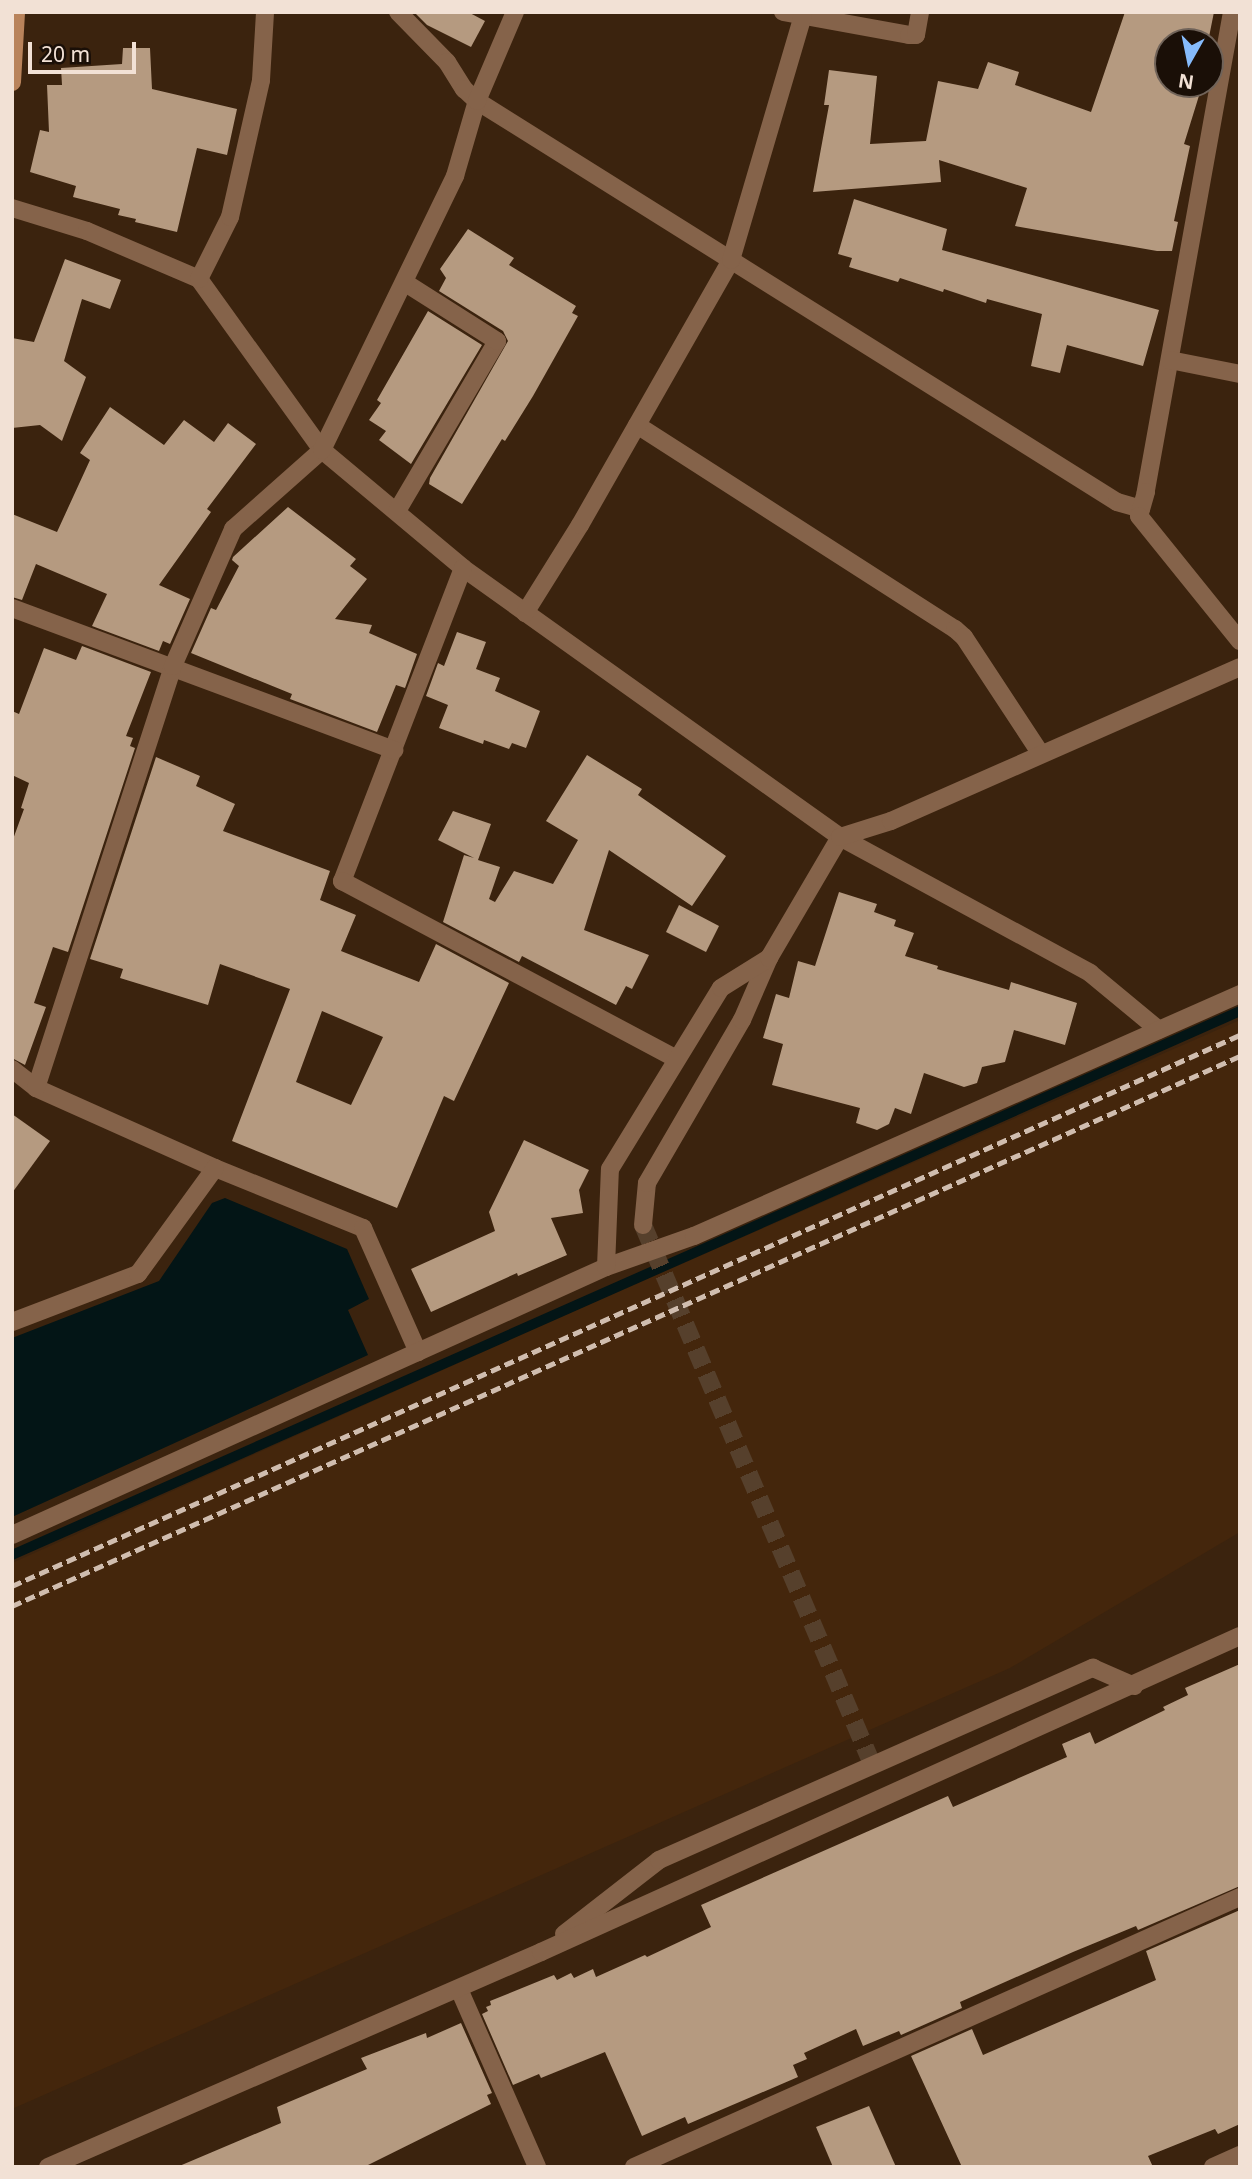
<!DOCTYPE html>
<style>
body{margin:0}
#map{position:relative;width:1252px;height:2179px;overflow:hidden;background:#3b230e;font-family:"Noto Sans",sans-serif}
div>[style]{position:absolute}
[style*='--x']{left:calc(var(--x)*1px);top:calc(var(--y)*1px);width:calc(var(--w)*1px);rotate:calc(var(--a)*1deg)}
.built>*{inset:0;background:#44260c}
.water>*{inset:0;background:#031516}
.stream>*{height:10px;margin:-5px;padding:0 5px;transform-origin:5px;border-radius:5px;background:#031516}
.building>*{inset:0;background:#b59a80}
.street-tunnel>*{height:18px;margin-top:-9px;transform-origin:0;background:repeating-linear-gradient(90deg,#56402c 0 18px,transparent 0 27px)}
.street>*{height:18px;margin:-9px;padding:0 9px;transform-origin:9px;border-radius:9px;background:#85634a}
.secondary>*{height:18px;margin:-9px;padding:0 9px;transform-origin:9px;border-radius:9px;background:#b9835b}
.rail>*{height:5px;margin-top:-2.5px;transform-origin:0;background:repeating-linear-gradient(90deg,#d0bdaf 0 10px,transparent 0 15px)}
span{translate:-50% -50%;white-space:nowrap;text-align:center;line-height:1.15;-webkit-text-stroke:7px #1a0f07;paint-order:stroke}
.frame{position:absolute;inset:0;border:14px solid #f2e1d5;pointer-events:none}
.north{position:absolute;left:1154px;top:28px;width:70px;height:70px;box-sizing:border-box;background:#1a0f07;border:2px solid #706359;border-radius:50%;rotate:189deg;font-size:19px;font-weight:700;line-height:28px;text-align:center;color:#f2e1d5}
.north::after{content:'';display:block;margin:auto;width:24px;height:32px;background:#86bbfb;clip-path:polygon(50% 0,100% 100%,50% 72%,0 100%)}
.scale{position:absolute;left:28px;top:42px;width:108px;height:32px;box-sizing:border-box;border:4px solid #f2e1d5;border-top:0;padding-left:9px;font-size:21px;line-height:24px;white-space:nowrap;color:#f2e1d5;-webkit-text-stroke:5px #1a0f07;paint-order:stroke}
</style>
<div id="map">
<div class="built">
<i style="clip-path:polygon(1240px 1020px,1240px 1532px,1010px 1668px,12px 2109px,12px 1563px,585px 1306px)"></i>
</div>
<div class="water">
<i style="clip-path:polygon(225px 1198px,347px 1249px,369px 1299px,348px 1310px,368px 1355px,12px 1517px,12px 1338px,159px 1281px,212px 1203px)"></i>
</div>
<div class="stream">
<i style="--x:12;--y:1555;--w:1343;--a:-23.89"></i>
</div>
<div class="building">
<i style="clip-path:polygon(414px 12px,468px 12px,485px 21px,471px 47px,427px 25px)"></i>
<i style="clip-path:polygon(1125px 12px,1214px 12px,1208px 42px,1168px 42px,1168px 84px,1202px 86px,1184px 144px,1190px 146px,1174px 221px,1178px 222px,1172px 251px,1157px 251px,1015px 226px,1027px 188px,939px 160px,941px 182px,813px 192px,829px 105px,824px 105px,829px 70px,877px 76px,870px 144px,926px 141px,938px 81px,978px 89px,988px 62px,1019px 72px,1015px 85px,1091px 112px)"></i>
<i style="clip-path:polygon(123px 48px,150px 48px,152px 89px,237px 109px,227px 155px,197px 148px,177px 232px,135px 222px,136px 219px,118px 215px,120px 209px,73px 197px,76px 186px,30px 172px,40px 130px,49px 132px,47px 85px,62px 85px,61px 68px,122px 64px)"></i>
<i style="clip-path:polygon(854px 199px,947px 229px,942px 250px,1159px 310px,1143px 366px,1067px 345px,1060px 373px,1031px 366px,1042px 314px,987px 299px,986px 303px,944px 289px,943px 292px,900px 278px,898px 282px,849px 267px,852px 258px,838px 254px)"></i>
<i style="clip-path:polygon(468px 229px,514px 258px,509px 265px,576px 306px,572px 313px,578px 316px,533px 396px,505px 441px,502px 439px,462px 504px,429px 484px,430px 478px,508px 341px,503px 331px,439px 291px,446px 278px,440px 269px)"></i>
<i style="clip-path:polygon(65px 259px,121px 280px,110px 309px,82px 299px,64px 361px,86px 377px,62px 441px,40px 425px,12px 428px,12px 338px,34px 342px)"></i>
<i style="clip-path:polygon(428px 311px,482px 345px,411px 464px,379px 440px,386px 431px,369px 420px,381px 403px,377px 400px)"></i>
<i style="clip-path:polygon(110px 407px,164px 445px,184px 420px,214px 442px,228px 423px,256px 444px,210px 505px,207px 509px,211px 512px,159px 585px,190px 599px,170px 644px,163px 641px,159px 651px,92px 626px,107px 594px,36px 564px,22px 600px,12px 597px,12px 514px,57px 532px,90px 460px,80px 453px)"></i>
<i style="clip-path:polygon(288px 507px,356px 559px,350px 566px,367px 579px,335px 619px,372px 625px,369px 633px,417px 654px,405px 688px,396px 685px,377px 732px,290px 699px,292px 694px,191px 653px,211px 608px,216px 610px,239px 566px,232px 560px,233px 557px)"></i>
<i style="clip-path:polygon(457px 632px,486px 642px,476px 669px,500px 678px,495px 691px,540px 711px,526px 748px,512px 743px,509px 749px,484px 740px,483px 744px,439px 728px,448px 705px,426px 696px,438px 663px,444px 666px)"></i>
<i style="clip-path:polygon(82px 646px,151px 672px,126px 736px,133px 738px,130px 746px,135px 748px,68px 952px,53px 947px,34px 1003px,46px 1007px,25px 1065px,12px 1058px,12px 842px,24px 809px,21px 808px,29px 783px,12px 775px,12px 711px,19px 714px,44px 648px,76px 660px)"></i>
<i style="clip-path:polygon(587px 755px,642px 789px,638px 795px,726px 856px,692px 906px,609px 850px,584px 930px,649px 955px,632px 989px,626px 986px,616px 1005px,522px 956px,519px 962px,443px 922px,464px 855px,474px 858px,438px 840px,453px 811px,491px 824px,478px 860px,500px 867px,489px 899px,495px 902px,514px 871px,553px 884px,578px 840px,546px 821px)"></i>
<i style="clip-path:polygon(evenodd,156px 757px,200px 776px,196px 786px,235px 804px,223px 831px,330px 871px,320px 900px,356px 915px,341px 951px,419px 982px,436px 944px,509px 983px,454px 1101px,444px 1096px,397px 1208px,232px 1141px,290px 989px,220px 964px,208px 1005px,120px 978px,123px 969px,90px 959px,156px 757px,322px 1011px,383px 1037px,351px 1105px,296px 1082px,322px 1011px)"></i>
<i style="clip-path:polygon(839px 892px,877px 904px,874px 912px,896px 920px,894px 926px,914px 933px,905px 956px,938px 966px,937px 969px,1009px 990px,1011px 982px,1077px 1003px,1065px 1045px,1014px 1030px,1005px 1062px,982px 1067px,977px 1083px,964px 1087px,924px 1073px,911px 1114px,895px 1108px,889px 1124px,877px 1130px,856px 1123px,860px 1108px,772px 1085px,783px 1044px,763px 1038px,776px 994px,789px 998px,798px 961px,815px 966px)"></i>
<i style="clip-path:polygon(679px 905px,719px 926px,706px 952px,666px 932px)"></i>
<i style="clip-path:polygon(12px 1114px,50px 1141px,12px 1193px)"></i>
<i style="clip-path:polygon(524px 1140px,589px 1170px,579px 1190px,583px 1213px,551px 1218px,567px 1255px,518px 1276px,517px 1273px,431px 1312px,411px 1269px,495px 1231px,489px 1212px)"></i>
<i style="clip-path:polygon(1240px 1664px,1240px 1886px,1138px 1930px,1136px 1926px,1073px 1952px,960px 2002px,962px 2008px,901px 2035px,899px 2031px,863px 2046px,856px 2029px,804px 2053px,807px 2059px,793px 2065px,798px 2077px,688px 2124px,685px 2117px,642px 2136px,605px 2052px,541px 2078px,539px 2074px,513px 2085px,482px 2014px,488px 2011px,486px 2007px,491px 2005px,490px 2001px,554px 1975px,557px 1980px,571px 1973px,574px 1978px,593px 1969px,596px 1977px,645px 1955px,647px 1957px,711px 1927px,701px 1905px,948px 1796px,953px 1807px,1067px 1757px,1062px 1744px,1090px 1732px,1095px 1744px,1165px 1710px,1163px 1707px,1188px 1695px,1185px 1688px)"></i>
<i style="clip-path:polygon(1240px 1910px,1240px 2124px,1218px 2134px,1215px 2129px,1148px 2156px,1153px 2167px,962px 2167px,911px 2056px,972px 2029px,983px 2055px,1156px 1980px,1146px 1951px)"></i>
<i style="clip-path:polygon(461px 2023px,492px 2093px,487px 2095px,491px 2104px,364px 2167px,177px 2167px,281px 2123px,277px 2107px,367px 2069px,361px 2058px,426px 2033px,427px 2038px)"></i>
<i style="clip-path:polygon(869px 2106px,896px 2167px,833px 2167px,816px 2127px)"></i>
</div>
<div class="street-tunnel">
<i style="--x:643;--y:1225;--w:586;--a:66.98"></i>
</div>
<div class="street">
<i style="--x:398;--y:12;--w:70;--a:45.6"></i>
<i style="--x:447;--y:62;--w:32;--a:58"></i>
<i style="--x:464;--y:89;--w:18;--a:43"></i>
<i style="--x:477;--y:101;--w:755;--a:32.07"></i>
<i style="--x:1117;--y:502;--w:25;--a:16"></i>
<i style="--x:783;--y:12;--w:128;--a:10.3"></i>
<i style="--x:909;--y:35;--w:7;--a:0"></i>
<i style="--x:916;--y:35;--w:23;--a:-80"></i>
<i style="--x:1232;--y:12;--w:488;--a:100.2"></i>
<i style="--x:1146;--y:492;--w:25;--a:106"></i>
<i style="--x:1139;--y:516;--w:161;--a:51.1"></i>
<i style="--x:12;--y:208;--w:78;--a:17"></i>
<i style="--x:87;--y:231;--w:122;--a:23.2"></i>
<i style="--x:199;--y:279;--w:211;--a:54.3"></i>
<i style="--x:322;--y:450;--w:184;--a:39.9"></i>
<i style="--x:463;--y:568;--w:463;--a:35.5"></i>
<i style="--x:840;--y:837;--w:285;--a:28.5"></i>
<i style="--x:1090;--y:973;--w:89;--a:39.6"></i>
<i style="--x:199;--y:279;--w:69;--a:-63.4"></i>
<i style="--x:230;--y:217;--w:140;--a:-77.2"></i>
<i style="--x:261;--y:80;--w:68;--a:-86.6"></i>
<i style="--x:1170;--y:360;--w:71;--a:11.3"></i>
<i style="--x:637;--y:425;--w:378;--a:32.7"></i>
<i style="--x:955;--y:629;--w:12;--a:42"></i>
<i style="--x:964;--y:637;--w:140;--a:56.7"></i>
<i style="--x:397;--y:511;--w:197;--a:-59.5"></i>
<i style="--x:497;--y:341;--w:110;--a:-147.6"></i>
<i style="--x:463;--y:568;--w:336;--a:111.1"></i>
<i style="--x:342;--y:881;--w:379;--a:28"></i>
<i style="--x:12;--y:608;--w:408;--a:20.4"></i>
<i style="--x:525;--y:613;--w:104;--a:-58"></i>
<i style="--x:580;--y:525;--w:305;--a:-60.3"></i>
<i style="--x:731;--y:260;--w:254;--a:-73.6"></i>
<i style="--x:12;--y:1069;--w:31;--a:38"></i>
<i style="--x:36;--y:1088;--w:196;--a:24.1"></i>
<i style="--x:215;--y:1168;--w:160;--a:22.1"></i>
<i style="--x:363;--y:1228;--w:136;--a:66.1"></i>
<i style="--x:36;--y:1088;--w:444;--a:-72"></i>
<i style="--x:173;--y:666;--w:150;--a:-66.3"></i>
<i style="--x:233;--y:529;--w:119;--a:-41.6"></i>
<i style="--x:322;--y:450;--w:305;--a:-64.1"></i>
<i style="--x:455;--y:176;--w:78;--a:-73.7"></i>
<i style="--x:477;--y:101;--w:97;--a:-66.9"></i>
<i style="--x:643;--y:1225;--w:42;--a:-84.6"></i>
<i style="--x:647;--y:1183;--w:189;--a:-59.8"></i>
<i style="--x:742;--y:1020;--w:68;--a:-66.5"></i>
<i style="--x:606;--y:1267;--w:93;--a:-19.4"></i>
<i style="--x:694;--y:1236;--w:597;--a:-23.9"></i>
<i style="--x:12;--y:1322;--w:135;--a:-20.9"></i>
<i style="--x:138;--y:1274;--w:131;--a:-54"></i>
<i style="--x:12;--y:1535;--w:652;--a:-24.28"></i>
<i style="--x:606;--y:1267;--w:98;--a:-87.7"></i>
<i style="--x:610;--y:1169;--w:212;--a:-58.5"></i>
<i style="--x:721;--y:988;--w:57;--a:-32"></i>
<i style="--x:769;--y:958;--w:140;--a:-59.6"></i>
<i style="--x:840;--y:837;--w:53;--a:-17.4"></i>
<i style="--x:891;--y:821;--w:381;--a:-23.8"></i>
<i style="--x:564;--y:1934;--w:120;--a:-37.9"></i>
<i style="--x:659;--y:1860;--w:475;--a:-23.9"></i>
<i style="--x:1093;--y:1668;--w:45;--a:23.7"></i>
<i style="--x:459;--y:1989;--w:194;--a:66.3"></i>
<i style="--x:48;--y:2167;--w:538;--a:-23.56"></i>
<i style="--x:541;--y:1952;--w:767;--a:-24.33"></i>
<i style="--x:634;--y:2167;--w:663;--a:-24.02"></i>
<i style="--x:1213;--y:2167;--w:30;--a:-24"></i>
</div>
<div class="secondary">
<i style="--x:12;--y:82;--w:70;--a:-86.7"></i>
</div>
<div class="rail">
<i style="--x:12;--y:1586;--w:1346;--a:-24.17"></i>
<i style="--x:12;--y:1606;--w:1346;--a:-24.13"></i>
</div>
<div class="frame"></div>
<div class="north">N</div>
<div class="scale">20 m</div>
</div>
